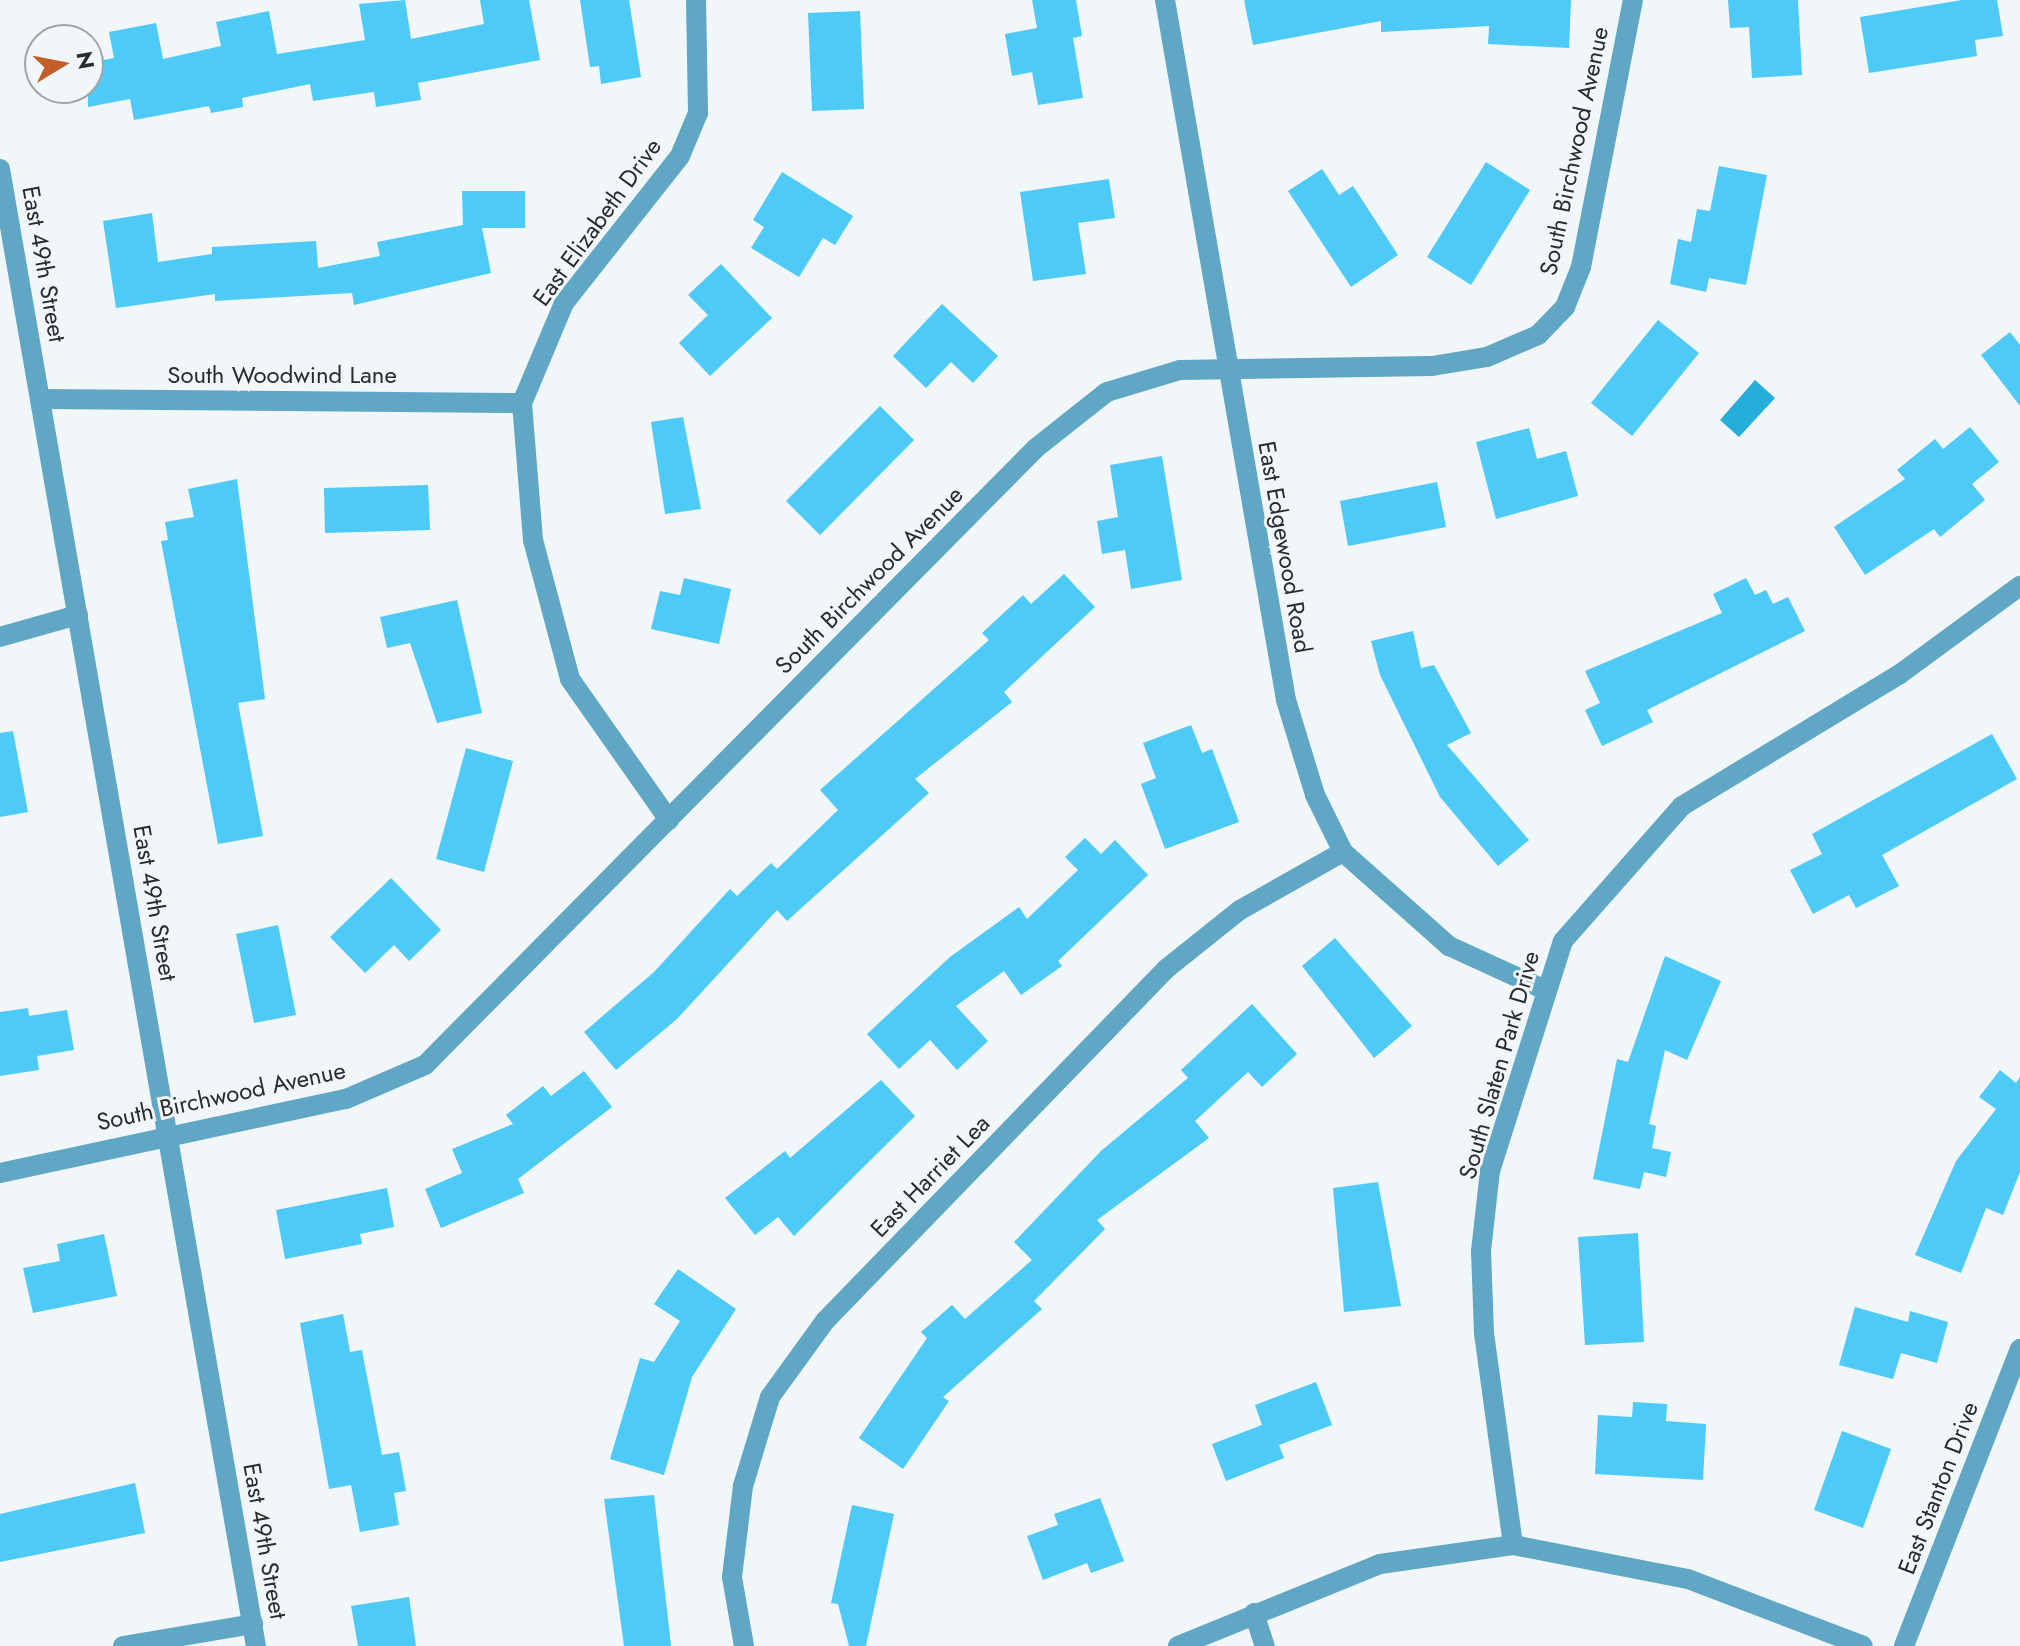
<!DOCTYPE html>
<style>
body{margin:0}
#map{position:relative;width:2020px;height:1646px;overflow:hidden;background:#f1f6f9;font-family:Jost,sans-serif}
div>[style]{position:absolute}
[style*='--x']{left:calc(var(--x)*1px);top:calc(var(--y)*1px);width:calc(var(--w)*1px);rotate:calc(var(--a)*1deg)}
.water>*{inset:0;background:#26aeda}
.building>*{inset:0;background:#4ecaf7}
.minor>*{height:20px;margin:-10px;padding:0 10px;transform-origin:10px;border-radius:10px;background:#5fa7c4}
span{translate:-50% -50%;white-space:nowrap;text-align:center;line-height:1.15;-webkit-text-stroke:6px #f1f6f9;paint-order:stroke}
.street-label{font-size:24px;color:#292b2c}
.north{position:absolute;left:24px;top:24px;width:80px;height:80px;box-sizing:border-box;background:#f1f6f9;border:2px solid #a1a5a7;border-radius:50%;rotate:80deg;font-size:22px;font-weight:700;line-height:32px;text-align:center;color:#292b2c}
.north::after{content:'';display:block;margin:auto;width:28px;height:36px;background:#c25e28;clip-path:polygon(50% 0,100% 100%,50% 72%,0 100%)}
</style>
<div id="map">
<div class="water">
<i style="clip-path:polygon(1755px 380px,1775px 398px,1739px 437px,1720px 420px)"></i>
</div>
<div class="building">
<i style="clip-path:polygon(405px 0,411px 39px,484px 24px,480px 0,529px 0,540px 60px,418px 83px,421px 100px,376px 107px,374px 92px,313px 101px,310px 84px,242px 98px,243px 107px,211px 113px,209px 106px,134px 120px,130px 99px,88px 107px,88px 63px,114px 58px,109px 32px,156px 23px,163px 59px,221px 46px,216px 22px,269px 11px,277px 54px,365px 40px,359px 4px)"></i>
<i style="clip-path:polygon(580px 0,629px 0,641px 77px,601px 84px,599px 66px,590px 67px)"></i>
<i style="clip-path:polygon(1032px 0,1076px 0,1082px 36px,1073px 38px,1083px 98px,1038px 105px,1032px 72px,1012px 76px,1005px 34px,1037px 28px)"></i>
<i style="clip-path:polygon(1244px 0,1571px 0,1569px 48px,1488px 44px,1489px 26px,1381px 32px,1381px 21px,1253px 45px)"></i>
<i style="clip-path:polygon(1728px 0,1798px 0,1802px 75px,1752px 78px,1749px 27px,1730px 28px)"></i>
<i style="clip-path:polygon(1962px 0,1997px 0,2003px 36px,1975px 40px,1977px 56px,1869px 73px,1860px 17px)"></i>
<i style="clip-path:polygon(860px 11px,864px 109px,812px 111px,808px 13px)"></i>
<i style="clip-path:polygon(1486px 162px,1530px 190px,1471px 285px,1427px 257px)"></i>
<i style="clip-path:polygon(1719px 166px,1767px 175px,1746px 285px,1709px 278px,1706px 292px,1670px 284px,1678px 239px,1691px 242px,1697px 209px,1710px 211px)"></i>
<i style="clip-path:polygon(1322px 169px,1339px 195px,1353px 186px,1398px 255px,1351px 287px,1288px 191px)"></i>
<i style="clip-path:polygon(782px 172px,853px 216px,835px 245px,823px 238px,799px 277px,751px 248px,764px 227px,753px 220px)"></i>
<i style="clip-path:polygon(1109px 179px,1115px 218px,1078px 223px,1086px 274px,1033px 281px,1020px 192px)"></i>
<i style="clip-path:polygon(462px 191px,525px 191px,525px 228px,482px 228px,491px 273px,354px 305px,352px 293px,215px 301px,215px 294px,116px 308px,103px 221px,152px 213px,158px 262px,212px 254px,212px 247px,316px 241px,318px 268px,380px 256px,377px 242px,463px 225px)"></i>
<i style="clip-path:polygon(721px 264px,772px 318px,710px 376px,679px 343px,708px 315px,688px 295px)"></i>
<i style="clip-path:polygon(942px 304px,998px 356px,973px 383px,951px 362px,926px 388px,893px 356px)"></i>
<i style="clip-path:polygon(1658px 320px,1699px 353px,1632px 436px,1591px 403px)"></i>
<i style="clip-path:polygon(2010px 332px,2020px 345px,2020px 406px,1981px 355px)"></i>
<i style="clip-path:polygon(880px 406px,914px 440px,820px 535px,786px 501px)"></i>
<i style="clip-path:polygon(683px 417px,701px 509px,665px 514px,651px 422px)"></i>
<i style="clip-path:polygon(1970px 427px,1999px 462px,1972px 484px,1985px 500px,1940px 537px,1934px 529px,1865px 575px,1834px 527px,1905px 479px,1897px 470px,1935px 439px,1943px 449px)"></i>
<i style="clip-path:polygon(1529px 428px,1537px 459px,1566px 451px,1578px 496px,1496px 519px,1476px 442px)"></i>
<i style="clip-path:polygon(1162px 456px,1182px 580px,1131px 589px,1125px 550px,1102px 554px,1097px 521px,1118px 517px,1110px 465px)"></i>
<i style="clip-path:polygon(237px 479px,265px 699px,238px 703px,263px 836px,218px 844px,161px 541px,168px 540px,165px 522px,194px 517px,188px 489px)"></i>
<i style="clip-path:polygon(1437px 482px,1446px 527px,1348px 546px,1340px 501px)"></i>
<i style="clip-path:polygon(428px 485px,430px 530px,325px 533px,324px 488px)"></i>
<i style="clip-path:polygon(1064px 574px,1095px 607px,1004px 692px,1012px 702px,915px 779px,929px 793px,787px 921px,777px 910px,677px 1019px,616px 1070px,584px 1032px,654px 972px,730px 889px,737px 896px,771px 863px,777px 869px,838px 810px,820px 790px,989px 640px,982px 633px,1023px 595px,1031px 604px)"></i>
<i style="clip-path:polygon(684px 578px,731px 589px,719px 644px,651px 629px,660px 591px,680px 595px)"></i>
<i style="clip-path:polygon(1746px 578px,1755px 595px,1766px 590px,1773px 604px,1788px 597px,1805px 631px,1647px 710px,1653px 722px,1602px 746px,1585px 710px,1600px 703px,1585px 671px,1722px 613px,1713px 594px)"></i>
<i style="clip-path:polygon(457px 600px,482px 713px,437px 723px,410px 643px,387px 648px,380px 617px)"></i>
<i style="clip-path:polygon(1413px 631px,1421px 668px,1434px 665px,1471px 733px,1447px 745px,1529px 840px,1498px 866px,1440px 797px,1380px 675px,1371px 641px)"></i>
<i style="clip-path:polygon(1191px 725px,1202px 753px,1212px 749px,1239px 822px,1165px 849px,1141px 784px,1156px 778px,1143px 743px)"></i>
<i style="clip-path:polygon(13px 731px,28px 812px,0 817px,0 733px)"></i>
<i style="clip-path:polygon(1992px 734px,2017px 779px,1882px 855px,1899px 886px,1856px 908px,1849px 895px,1813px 914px,1790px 870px,1822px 854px,1812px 834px)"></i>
<i style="clip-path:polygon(466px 748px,513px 761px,484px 872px,436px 859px)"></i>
<i style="clip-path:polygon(1085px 838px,1101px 854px,1115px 840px,1148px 875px,1058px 961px,1062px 966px,1021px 995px,1004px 971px,956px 1006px,988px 1041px,957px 1070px,930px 1040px,899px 1069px,867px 1034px,950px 957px,1019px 907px,1027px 919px,1078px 870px,1065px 857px)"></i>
<i style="clip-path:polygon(391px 878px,441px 930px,409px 961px,394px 945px,365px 973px,330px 937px)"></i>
<i style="clip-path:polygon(278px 925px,296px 1015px,254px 1023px,236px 934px)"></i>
<i style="clip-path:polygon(1335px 938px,1412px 1026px,1374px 1058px,1302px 966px)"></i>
<i style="clip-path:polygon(1665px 956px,1721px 981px,1687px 1060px,1665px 1050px,1649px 1124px,1656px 1126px,1652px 1148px,1671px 1152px,1666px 1177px,1644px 1172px,1640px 1189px,1593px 1179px,1617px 1059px,1628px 1062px)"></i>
<i style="clip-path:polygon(1252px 1004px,1297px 1054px,1262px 1087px,1248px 1072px,1195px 1121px,1209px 1138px,1097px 1220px,1105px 1229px,1034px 1301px,1042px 1309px,943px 1397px,949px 1401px,903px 1469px,859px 1438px,927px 1338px,921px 1332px,952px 1305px,965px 1319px,1032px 1260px,1014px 1242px,1101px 1151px,1188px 1078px,1181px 1070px)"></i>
<i style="clip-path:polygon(28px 1008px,29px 1016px,67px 1010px,74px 1050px,37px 1056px,39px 1070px,0 1076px,0 1012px)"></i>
<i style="clip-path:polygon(2000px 1070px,2016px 1083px,2020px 1077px,2020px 1172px,2003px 1215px,1986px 1208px,1961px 1273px,1915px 1255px,1956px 1161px,1996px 1109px,1979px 1097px)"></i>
<i style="clip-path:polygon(584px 1071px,612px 1107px,518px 1179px,524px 1193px,441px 1228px,425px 1189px,462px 1173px,452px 1149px,513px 1124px,506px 1115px,543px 1086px,551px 1096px)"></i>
<i style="clip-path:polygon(881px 1080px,915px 1116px,794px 1236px,778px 1217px,755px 1235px,725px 1198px,785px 1151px,790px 1158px)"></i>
<i style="clip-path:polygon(1378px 1182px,1401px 1306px,1344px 1312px,1333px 1188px)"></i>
<i style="clip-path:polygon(387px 1188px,394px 1227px,360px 1234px,362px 1244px,285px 1259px,276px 1210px)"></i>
<i style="clip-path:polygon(1638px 1233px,1644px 1342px,1585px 1345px,1578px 1237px)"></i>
<i style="clip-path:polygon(104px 1234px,117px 1296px,33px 1313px,23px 1268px,60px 1261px,57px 1244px)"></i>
<i style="clip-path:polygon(678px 1269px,736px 1309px,692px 1377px,664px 1475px,610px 1459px,640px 1358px,654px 1362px,680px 1321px,654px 1304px)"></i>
<i style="clip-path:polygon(1855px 1307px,1908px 1322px,1910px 1311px,1948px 1322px,1937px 1363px,1901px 1353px,1893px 1379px,1839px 1365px)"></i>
<i style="clip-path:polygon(343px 1314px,350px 1352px,362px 1350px,382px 1455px,399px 1452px,406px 1491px,394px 1493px,399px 1525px,360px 1532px,351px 1485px,329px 1489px,300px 1323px)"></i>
<i style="clip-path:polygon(1316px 1382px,1332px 1425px,1279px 1445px,1284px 1458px,1226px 1481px,1212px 1444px,1262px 1425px,1255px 1405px)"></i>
<i style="clip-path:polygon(1633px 1402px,1667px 1404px,1666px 1421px,1706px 1424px,1703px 1480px,1595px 1474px,1598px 1415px,1632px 1417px)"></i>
<i style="clip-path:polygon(1842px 1431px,1891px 1449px,1863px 1528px,1814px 1510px)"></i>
<i style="clip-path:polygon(135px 1483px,145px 1533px,0 1562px,0 1514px)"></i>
<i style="clip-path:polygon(654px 1495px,671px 1646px,624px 1646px,604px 1499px)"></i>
<i style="clip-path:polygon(1100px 1498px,1124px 1561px,1091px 1573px,1087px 1563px,1043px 1580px,1027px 1536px,1058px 1525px,1054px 1514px)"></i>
<i style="clip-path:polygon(852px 1505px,894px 1514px,866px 1646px,849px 1646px,838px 1604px,831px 1603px)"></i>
<i style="clip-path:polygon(409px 1597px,416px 1646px,358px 1646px,351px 1606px)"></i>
</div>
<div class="minor">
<i style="--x:1165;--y:0;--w:710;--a:80.19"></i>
<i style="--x:1286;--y:700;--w:99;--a:73"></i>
<i style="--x:1315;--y:795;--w:64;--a:63.8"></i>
<i style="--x:1343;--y:852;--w:142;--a:41.6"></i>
<i style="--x:1449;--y:946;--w:103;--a:24.6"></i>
<i style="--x:0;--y:169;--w:1499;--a:80.17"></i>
<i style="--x:42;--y:399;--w:480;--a:0.5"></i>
<i style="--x:0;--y:637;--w:81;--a:-15.8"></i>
<i style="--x:669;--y:820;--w:172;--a:-125.1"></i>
<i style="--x:570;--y:679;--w:144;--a:-104.9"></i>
<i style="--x:533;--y:540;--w:137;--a:-94.6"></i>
<i style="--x:522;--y:403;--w:108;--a:-67.2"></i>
<i style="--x:564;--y:303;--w:187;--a:-51.7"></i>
<i style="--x:680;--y:156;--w:47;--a:-67.3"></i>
<i style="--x:698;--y:113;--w:113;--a:-91"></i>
<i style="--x:0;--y:1173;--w:354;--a:-12.1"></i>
<i style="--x:346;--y:1099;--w:86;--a:-23.3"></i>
<i style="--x:425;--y:1065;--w:868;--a:-45.28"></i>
<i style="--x:1036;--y:448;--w:90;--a:-38.3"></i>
<i style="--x:1107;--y:392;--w:76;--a:-16.8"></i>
<i style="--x:1180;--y:370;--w:252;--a:-0.9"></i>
<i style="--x:1432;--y:366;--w:56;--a:-9.3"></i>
<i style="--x:1487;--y:357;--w:56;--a:-23.3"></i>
<i style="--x:1538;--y:335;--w:39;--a:-46"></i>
<i style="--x:1565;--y:307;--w:43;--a:-68.2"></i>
<i style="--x:1581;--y:267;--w:272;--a:-79"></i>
<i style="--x:1513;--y:1545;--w:214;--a:-97.8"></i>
<i style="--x:1484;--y:1333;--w:82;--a:-92.1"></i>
<i style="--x:1481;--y:1251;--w:81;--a:-83.6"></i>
<i style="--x:1490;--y:1171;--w:241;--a:-72.4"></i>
<i style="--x:1563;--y:941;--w:180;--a:-48.6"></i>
<i style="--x:1682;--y:806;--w:255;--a:-31.2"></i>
<i style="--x:1900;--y:674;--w:149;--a:-36.3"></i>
<i style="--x:1254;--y:1613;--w:35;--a:72"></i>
<i style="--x:123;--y:1646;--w:132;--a:-9.6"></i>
<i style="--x:744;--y:1646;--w:70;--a:-99.9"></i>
<i style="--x:732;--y:1577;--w:92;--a:-83.1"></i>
<i style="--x:743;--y:1486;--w:93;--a:-73.1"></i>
<i style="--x:770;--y:1397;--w:94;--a:-54.1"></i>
<i style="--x:825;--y:1321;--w:490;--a:-45.9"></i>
<i style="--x:1166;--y:969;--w:95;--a:-38.6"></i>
<i style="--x:1240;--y:910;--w:118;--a:-29.4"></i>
<i style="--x:1178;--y:1646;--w:218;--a:-22.1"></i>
<i style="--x:1380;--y:1564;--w:134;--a:-8.1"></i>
<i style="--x:1513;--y:1545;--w:178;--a:11"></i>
<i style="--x:1688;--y:1579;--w:187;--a:20.9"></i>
<i style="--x:1904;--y:1646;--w:319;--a:-68.7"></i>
</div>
<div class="street-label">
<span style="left:1574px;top:151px;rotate:-78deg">South Birchwood Avenue</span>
<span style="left:597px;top:222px;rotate:-54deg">East Elizabeth Drive</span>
<span style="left:44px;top:264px;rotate:80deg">East 49th Street</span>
<span style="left:282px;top:375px">South Woodwind Lane</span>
<span style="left:1285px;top:547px;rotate:80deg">East Edgewood Road</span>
<span style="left:869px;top:580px;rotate:-45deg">South Birchwood Avenue</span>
<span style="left:155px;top:903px;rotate:80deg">East 49th Street</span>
<span style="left:1499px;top:1065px;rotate:-74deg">South Slaten Park Drive</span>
<span style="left:221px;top:1096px;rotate:-12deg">South Birchwood Avenue</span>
<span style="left:930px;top:1176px;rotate:-46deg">East Harriet Lea</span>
<span style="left:1938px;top:1488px;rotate:-69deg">East Stanton Drive</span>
<span style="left:265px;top:1541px;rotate:80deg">East 49th Street</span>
</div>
<div class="north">N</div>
</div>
